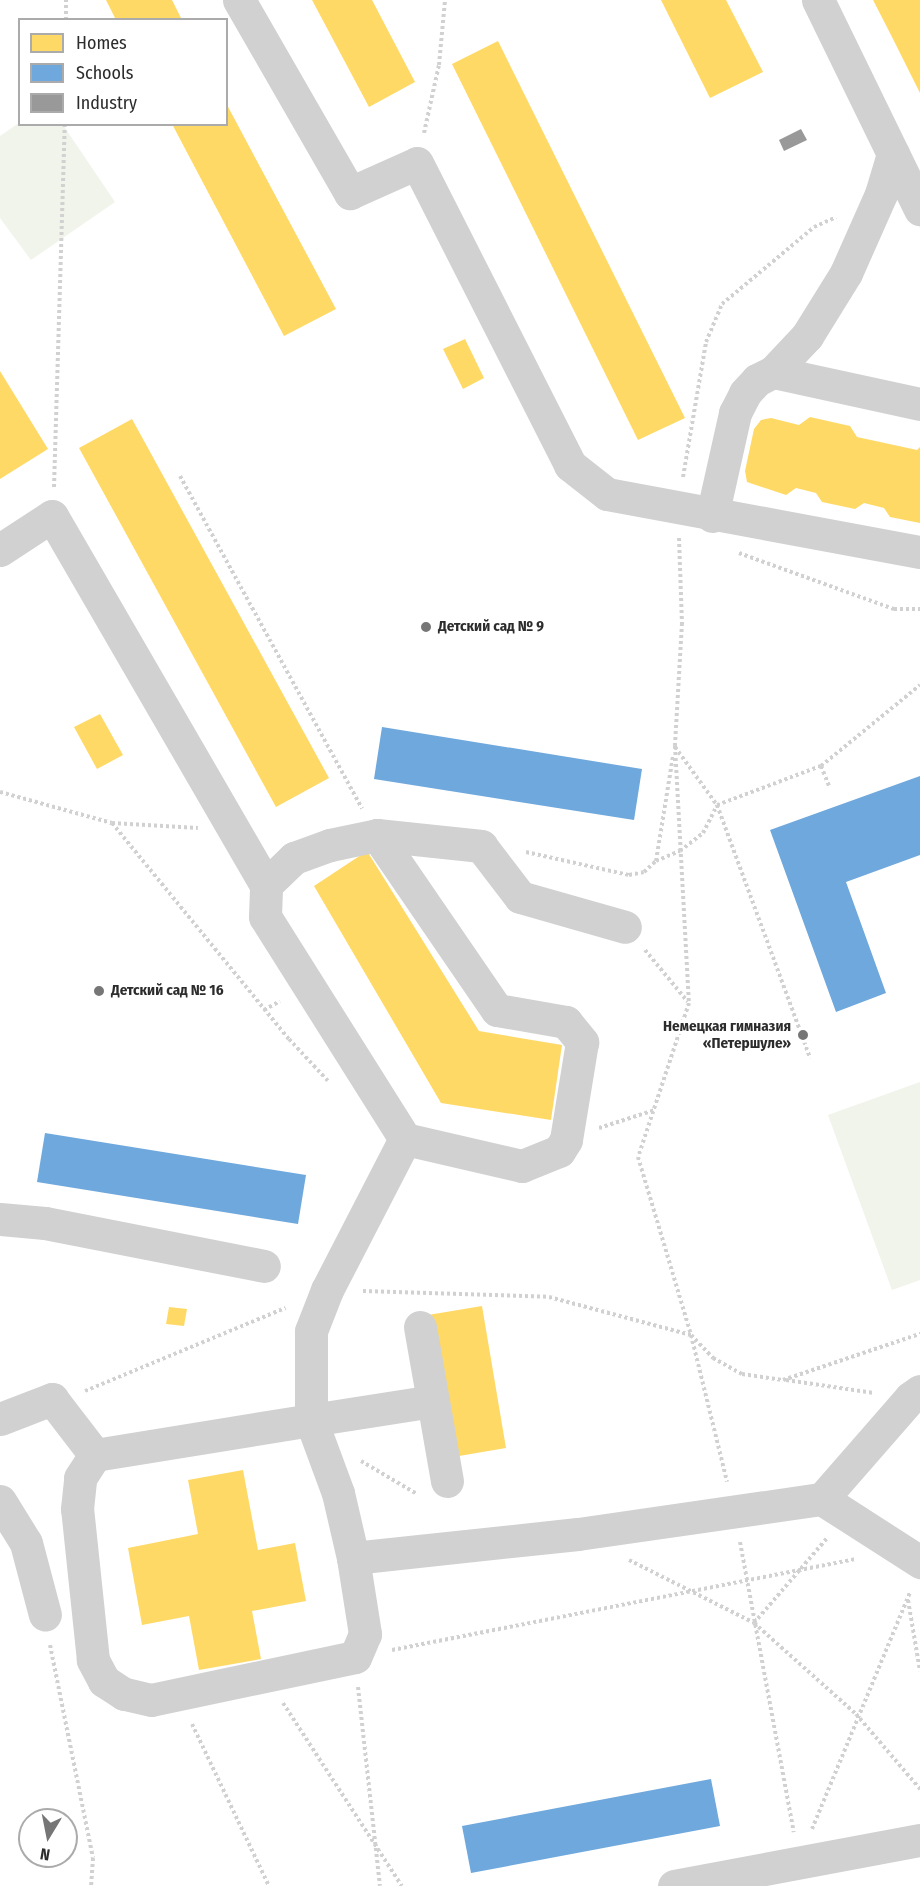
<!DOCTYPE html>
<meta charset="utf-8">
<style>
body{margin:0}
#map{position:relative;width:920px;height:1886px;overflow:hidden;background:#fff;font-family:"Fira Sans Condensed",sans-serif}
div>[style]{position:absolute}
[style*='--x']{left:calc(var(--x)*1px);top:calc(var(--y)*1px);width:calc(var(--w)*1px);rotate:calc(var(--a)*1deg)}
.green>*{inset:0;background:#f0f4ea}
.homes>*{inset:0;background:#ffd966}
.schools>*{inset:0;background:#6fa8dc}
.industry>*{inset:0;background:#999}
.path>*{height:4px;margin-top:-2px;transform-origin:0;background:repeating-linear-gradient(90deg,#d1d1d1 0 3px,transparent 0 6px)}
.minor>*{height:33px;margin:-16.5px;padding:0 16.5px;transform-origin:16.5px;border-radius:16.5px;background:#d1d1d1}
.dots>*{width:16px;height:16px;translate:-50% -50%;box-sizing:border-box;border:3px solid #fff;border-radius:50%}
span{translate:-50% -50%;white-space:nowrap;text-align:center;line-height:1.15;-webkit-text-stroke:6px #fff;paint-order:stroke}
.poi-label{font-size:15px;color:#2c2c2c;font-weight:700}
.left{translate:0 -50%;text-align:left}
.right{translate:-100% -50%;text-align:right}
.legend{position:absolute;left:18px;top:18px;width:210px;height:108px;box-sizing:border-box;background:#fff;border:2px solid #ababab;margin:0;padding:8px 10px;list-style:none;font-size:18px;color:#2c2c2c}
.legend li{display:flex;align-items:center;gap:12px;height:30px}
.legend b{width:30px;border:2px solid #ababab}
.north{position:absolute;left:18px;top:1808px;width:60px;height:60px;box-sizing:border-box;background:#fff;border:2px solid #ababab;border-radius:50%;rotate:190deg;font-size:16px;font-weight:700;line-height:24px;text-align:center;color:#2c2c2c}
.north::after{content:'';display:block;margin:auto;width:21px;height:27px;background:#767676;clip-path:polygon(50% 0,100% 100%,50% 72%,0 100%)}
</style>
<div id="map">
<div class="green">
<i style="clip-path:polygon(19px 123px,63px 125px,115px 202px,31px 260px,0 218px,0 136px)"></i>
<i style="clip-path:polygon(920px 1082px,920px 1280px,892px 1290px,828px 1115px)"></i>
</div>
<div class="homes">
<i style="clip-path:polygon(106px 0,172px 0,182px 20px,116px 20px)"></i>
<i style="clip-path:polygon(312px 0,372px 0,415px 82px,369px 107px)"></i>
<i style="clip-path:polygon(661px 0,726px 0,763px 72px,710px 98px)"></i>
<i style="clip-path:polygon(873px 0,920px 0,920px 93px,891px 35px)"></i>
<i style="clip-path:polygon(498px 41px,685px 418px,638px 440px,452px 64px)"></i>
<i style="clip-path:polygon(226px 103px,336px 309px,284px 336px,172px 124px,226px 124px)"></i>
<i style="clip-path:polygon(465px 339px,484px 378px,463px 389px,443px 349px)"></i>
<i style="clip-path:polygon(0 371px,48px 449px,0 479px)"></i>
<i style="clip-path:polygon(810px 417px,850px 426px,857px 437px,917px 450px,920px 447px,920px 523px,890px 517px,884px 508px,864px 503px,855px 509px,822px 502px,816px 493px,796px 488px,786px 495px,747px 482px,745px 471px,754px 429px,761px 420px,771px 418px,799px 425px)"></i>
<i style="clip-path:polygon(132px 419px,329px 778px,276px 807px,79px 448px)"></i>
<i style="clip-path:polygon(100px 714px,123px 755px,97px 769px,74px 727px)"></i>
<i style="clip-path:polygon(367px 851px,479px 1031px,562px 1045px,551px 1120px,441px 1103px,314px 886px)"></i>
<i style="clip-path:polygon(482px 1306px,506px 1448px,453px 1457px,428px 1315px)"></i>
<i style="clip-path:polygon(169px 1307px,187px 1309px,184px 1326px,166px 1324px)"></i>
<i style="clip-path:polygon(243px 1470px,258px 1550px,295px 1543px,306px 1601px,252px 1611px,261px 1659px,199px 1670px,189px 1616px,142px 1625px,128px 1548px,198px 1534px,188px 1480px)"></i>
</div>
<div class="schools">
<i style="clip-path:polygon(382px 727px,642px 769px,634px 820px,374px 779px)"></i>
<i style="clip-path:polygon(920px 776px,920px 855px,846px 882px,886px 993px,836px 1012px,770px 830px)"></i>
<i style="clip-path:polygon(45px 1133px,306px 1175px,298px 1224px,37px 1182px)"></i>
<i style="clip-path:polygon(711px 1779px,720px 1826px,471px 1873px,462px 1826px)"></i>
</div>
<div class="industry">
<i style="clip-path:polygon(801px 129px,807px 140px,784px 151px,779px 140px)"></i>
</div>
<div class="path">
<i style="--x:66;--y:20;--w:20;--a:-90"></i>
<i style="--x:424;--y:133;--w:70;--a:-77.6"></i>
<i style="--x:439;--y:65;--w:65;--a:-84.7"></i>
<i style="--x:180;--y:476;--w:379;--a:61.3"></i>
<i style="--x:683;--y:477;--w:137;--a:-80.3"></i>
<i style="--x:706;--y:342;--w:41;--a:-67.2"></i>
<i style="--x:722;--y:304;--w:120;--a:-39.9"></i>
<i style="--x:814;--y:227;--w:24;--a:-24"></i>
<i style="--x:54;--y:487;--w:363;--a:-88.3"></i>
<i style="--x:679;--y:538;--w:85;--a:88"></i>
<i style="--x:682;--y:623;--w:123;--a:93.3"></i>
<i style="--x:675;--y:746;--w:257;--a:86.9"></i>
<i style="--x:689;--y:1003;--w:162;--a:108.3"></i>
<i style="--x:638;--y:1157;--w:186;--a:73.4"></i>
<i style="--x:691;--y:1335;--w:32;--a:46"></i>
<i style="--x:713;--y:1358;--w:33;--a:29"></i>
<i style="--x:742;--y:1374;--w:41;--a:8.3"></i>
<i style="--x:783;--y:1380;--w:145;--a:-18.6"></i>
<i style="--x:739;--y:553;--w:165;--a:19.9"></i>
<i style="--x:894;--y:609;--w:26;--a:0"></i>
<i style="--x:675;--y:747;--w:72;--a:54.1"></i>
<i style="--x:717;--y:805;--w:270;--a:69.8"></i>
<i style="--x:821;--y:766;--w:22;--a:68"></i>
<i style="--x:0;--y:792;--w:116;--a:15.5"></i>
<i style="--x:112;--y:823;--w:86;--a:3.3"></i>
<i style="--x:112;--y:823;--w:279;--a:50.7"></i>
<i style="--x:289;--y:1039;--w:57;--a:47.1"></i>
<i style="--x:526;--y:852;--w:106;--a:12.6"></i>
<i style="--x:629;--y:875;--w:15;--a:-11"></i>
<i style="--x:644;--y:872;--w:16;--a:-43"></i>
<i style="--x:656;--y:861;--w:106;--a:-80.8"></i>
<i style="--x:656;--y:861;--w:26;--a:-23"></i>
<i style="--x:680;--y:851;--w:29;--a:-38"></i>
<i style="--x:703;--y:833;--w:31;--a:-63"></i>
<i style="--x:717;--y:805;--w:111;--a:-20.6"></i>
<i style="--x:821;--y:766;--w:128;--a:-39.3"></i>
<i style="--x:645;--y:950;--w:67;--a:50.4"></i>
<i style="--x:264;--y:1010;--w:18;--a:-29"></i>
<i style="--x:599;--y:1128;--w:59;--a:-17.8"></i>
<i style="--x:363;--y:1291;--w:186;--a:1.8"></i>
<i style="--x:549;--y:1297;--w:147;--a:15"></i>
<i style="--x:691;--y:1335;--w:151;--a:76.2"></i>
<i style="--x:786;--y:1380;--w:89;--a:8.4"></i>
<i style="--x:85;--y:1391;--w:217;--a:-22.5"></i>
<i style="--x:361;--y:1461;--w:65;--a:30.5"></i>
<i style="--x:740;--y:1542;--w:295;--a:79.5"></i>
<i style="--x:629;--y:1560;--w:140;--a:26.7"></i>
<i style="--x:754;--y:1623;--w:137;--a:41.7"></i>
<i style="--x:856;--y:1714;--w:99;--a:49.5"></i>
<i style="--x:908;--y:1600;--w:72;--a:80.4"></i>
<i style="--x:754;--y:1623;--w:112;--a:-49.3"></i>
<i style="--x:50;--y:1645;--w:217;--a:78.6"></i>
<i style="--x:93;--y:1858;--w:28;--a:94"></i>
<i style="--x:392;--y:1650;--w:472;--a:-11.1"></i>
<i style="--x:358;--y:1687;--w:200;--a:83.7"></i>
<i style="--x:283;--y:1703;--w:218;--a:57"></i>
<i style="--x:192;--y:1724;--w:179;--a:64.6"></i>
<i style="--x:812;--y:1829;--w:256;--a:-67.5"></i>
</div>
<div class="minor">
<i style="--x:239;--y:0;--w:223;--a:60.1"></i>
<i style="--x:350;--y:193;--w:73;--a:-24.1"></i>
<i style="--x:417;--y:163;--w:339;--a:63.1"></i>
<i style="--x:570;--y:465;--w:47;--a:38.1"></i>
<i style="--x:607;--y:494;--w:318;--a:10.5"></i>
<i style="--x:818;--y:0;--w:233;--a:64"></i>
<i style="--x:773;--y:372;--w:150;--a:12.3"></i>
<i style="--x:712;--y:516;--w:106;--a:-77.4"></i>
<i style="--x:735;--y:413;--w:22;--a:-63"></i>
<i style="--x:745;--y:393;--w:18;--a:-47"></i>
<i style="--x:757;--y:380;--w:18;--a:-27"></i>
<i style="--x:773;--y:372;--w:50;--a:-46.6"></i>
<i style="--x:807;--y:336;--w:74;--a:-58.2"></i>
<i style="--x:846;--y:273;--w:86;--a:-66.1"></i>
<i style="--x:881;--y:194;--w:42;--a:-73.3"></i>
<i style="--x:0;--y:550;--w:62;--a:-33.2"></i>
<i style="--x:52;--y:516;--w:427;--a:59.9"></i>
<i style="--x:377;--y:835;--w:212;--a:55.6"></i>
<i style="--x:497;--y:1010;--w:70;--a:9.9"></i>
<i style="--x:566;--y:1022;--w:26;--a:51"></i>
<i style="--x:582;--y:1042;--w:99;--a:99.3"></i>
<i style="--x:566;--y:1140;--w:13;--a:122"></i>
<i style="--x:559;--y:1151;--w:40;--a:158"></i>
<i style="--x:522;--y:1166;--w:120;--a:-167"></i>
<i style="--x:0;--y:1219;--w:45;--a:5.1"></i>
<i style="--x:45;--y:1223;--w:223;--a:11.1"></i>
<i style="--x:420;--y:1327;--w:75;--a:80"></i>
<i style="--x:0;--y:1419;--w:56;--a:-21"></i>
<i style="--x:52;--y:1399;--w:71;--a:52.5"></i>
<i style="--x:311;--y:1420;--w:78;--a:69.7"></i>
<i style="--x:338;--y:1493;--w:67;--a:77"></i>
<i style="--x:353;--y:1558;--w:77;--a:81"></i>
<i style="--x:365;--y:1634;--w:25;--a:113"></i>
<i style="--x:355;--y:1657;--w:208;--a:168.1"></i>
<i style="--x:151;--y:1700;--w:28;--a:-167"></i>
<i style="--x:124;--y:1694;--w:24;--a:-147"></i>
<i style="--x:104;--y:1681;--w:24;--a:-118"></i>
<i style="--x:93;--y:1660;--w:152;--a:-96"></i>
<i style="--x:77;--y:1509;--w:31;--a:-84"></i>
<i style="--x:80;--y:1478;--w:27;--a:-57"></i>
<i style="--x:95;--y:1455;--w:219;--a:-9.2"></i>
<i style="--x:447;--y:1481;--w:81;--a:-99.9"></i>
<i style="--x:433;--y:1401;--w:123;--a:171.1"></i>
<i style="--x:311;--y:1420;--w:89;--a:-90"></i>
<i style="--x:311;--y:1331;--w:44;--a:-68.7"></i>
<i style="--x:327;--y:1290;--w:170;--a:-62.7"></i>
<i style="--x:405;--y:1139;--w:262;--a:-122.2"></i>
<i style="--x:265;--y:917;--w:32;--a:-88"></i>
<i style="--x:266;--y:885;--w:39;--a:-44"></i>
<i style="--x:294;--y:858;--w:38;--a:-20"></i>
<i style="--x:330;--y:845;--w:48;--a:-12"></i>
<i style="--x:377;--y:835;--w:105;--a:6"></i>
<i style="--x:481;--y:846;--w:64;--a:52.6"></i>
<i style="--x:520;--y:897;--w:109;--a:15.9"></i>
<i style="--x:822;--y:1499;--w:117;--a:32.7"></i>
<i style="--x:0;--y:1501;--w:49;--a:58.2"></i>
<i style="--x:26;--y:1543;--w:74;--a:75.2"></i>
<i style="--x:353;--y:1558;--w:226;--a:-6.1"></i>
<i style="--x:578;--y:1534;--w:246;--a:-8.2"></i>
<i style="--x:822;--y:1499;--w:134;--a:-48.9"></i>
<i style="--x:910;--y:1398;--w:12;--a:-35"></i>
<i style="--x:674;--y:1886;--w:250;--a:-10.6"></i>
</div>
<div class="dots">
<i style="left:426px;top:627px;background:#767676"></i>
<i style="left:99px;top:991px;background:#767676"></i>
<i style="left:803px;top:1035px;background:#767676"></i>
</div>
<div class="poi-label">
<span class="left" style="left:438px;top:627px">Детский сад № 9</span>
<span class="left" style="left:111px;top:991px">Детский сад № 16</span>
<span class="right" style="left:791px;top:1035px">Немецкая гимназия<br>«Петершуле»</span>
</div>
<ul class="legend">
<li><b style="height:16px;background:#ffd966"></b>Homes</li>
<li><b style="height:16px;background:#6fa8dc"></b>Schools</li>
<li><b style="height:16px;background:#999"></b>Industry</li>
</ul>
<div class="north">N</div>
</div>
